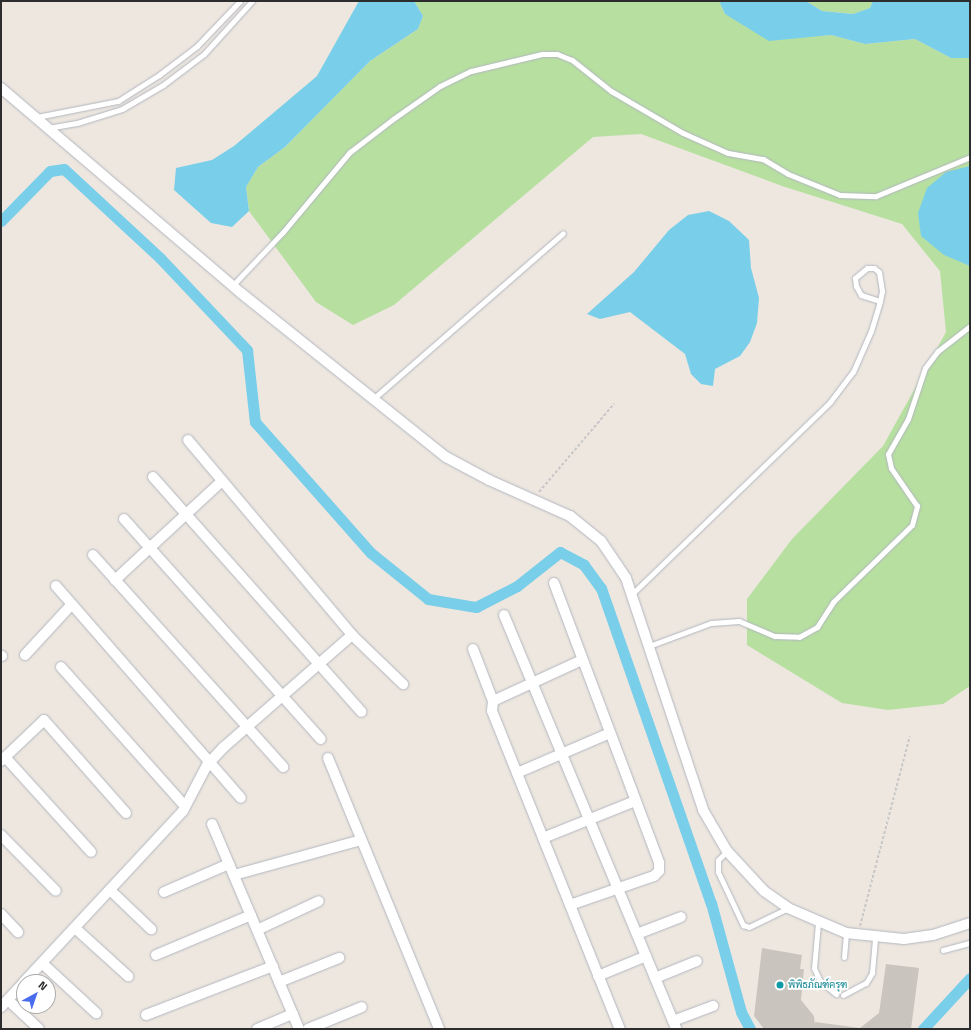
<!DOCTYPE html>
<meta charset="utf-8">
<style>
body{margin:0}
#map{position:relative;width:971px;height:1030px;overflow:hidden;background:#ede7e0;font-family:"Titillium Web",Sarabun,sans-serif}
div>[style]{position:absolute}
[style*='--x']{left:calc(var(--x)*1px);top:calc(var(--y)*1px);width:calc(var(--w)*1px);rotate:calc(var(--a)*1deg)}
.green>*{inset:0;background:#b7e0a0}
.water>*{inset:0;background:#79cee9}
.canal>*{height:11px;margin:-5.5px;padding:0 5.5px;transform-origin:5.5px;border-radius:5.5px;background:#79cee9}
.building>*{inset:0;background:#c9c5be}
.path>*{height:2px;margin-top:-1px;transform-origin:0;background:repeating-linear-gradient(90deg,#c8c8c8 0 3px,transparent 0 5px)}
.roads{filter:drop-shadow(0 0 1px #b3b6bf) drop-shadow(0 0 1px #b3b6bf)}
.service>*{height:5px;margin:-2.5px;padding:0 2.5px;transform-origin:2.5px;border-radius:2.5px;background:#fff}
.minor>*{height:10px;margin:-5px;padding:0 5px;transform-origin:5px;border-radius:5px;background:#fff}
.dots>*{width:11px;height:11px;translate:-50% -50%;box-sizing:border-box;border:2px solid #fff;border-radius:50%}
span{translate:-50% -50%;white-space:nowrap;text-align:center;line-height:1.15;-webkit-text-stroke:3.5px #fff;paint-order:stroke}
.culture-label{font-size:10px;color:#0d838f}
.left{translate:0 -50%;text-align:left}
.frame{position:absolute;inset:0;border:2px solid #2d2d2d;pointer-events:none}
.north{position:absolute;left:16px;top:974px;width:40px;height:40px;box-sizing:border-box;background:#fff;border:1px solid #ababab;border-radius:50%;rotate:40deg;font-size:11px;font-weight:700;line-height:16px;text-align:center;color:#2d2d2d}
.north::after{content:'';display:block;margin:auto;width:14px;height:18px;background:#4a6df0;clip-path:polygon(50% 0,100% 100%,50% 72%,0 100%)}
</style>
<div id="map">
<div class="green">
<i style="clip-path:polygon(414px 1px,719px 1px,725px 14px,806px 37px,831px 35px,865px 44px,915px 39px,951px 58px,970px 58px,970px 686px,943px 704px,888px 710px,842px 703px,747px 645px,747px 599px,792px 539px,883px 446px,946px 332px,940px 271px,902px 224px,782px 186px,641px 134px,593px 137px,394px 305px,353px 325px,316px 302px,249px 211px,246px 187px,258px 167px,285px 147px,370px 61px,418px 29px,423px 16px)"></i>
<i style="clip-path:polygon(806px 1px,873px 1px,870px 8px,853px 14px,822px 11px)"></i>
</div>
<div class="water">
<i style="clip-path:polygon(359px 1px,414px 1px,423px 16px,418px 29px,370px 61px,285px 147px,258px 167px,246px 187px,249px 211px,232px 227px,211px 223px,174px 190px,176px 168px,212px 160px,234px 146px,317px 76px)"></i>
<i style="clip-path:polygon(719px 1px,806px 1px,822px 11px,853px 14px,870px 8px,873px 1px,970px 1px,970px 58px,951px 58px,915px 39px,865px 44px,831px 35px,769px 41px,725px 14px)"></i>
<i style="clip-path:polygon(970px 166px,970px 266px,944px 255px,921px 236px,918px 213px,927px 188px,946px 172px)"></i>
<i style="clip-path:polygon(709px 211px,729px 221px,749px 240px,751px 268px,759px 298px,757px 323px,750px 342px,740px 356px,715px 369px,713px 386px,701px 384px,691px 374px,685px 354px,630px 312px,600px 319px,587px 314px,634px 272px,669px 230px,688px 215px)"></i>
</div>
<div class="canal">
<i style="--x:1;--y:221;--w:70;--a:-45.6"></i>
<i style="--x:50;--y:171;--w:14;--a:-8"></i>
<i style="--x:64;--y:169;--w:131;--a:42.8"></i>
<i style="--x:160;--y:258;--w:127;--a:46.6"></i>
<i style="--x:247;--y:350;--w:72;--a:83.7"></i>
<i style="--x:255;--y:422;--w:175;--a:48.5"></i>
<i style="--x:371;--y:553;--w:73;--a:38.9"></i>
<i style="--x:428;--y:599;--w:49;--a:9.5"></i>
<i style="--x:476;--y:607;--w:46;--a:-27.1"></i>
<i style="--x:517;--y:586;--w:55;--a:-38.3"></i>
<i style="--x:560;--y:552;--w:27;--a:28"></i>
<i style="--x:584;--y:565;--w:29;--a:54"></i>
<i style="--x:601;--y:588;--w:334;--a:70.8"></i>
<i style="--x:711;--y:903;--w:113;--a:74.6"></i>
<i style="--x:741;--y:1012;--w:19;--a:62"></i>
<i style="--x:923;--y:1029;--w:69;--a:-47.3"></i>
</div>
<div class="building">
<i style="clip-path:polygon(762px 948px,802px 955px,800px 969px,804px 969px,801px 1000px,814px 1016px,815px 1026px,815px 1022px,860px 1028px,879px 1013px,886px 964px,919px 968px,911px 1029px,764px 1029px,754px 1016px)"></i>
</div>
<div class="path">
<i style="--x:539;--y:492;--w:116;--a:-49.6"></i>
<i style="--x:860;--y:926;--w:196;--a:-75.3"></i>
</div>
<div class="roads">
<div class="service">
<i style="--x:37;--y:117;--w:83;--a:-11.2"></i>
<i style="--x:118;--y:101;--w:49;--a:-32.4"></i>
<i style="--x:159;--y:75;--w:48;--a:-37.3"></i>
<i style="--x:197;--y:46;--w:62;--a:-46.3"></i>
<i style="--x:48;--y:128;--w:29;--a:-10"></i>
<i style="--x:77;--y:123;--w:47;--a:-17.3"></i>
<i style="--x:122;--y:109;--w:48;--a:-30.3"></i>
<i style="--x:163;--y:85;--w:51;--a:-37.1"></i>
<i style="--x:204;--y:54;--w:72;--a:-47.8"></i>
<i style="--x:233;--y:285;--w:73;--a:-46.7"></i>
<i style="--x:283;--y:232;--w:104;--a:-50.1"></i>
<i style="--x:350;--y:152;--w:54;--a:-37.5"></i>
<i style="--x:393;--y:119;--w:57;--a:-35.1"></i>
<i style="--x:440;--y:86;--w:34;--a:-26"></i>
<i style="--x:471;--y:71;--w:73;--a:-13.5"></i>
<i style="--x:542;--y:54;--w:15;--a:0"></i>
<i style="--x:557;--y:54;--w:16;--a:22"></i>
<i style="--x:572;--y:60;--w:50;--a:38.5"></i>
<i style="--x:611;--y:91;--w:83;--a:30.3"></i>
<i style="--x:683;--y:133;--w:49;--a:24"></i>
<i style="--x:728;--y:153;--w:36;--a:10"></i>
<i style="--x:763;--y:159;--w:29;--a:31"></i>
<i style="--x:788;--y:174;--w:56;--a:22"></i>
<i style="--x:840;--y:195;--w:36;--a:2"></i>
<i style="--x:876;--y:196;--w:102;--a:-22.5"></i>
<i style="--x:373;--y:399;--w:252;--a:-41.1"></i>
<i style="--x:632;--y:594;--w:276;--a:-44.1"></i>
<i style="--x:830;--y:402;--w:38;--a:-53"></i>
<i style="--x:853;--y:372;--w:45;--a:-66.3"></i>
<i style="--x:871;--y:331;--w:28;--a:-73"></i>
<i style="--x:879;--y:304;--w:3;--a:-72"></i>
<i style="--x:880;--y:301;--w:10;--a:-79"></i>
<i style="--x:882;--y:291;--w:19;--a:-99"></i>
<i style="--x:879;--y:272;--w:6;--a:-141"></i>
<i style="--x:874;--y:268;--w:7;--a:180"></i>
<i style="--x:867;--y:268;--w:16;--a:140"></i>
<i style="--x:855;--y:278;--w:8;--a:83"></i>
<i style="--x:856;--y:286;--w:10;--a:61"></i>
<i style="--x:861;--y:295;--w:20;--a:18"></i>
<i style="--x:649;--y:646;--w:66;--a:-20.4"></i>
<i style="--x:711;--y:623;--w:28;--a:-4"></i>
<i style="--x:739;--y:621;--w:39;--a:23"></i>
<i style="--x:775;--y:636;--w:24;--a:2"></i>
<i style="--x:799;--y:637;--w:21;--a:-29"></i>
<i style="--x:817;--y:627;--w:30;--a:-57"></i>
<i style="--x:833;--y:602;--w:110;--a:-44.3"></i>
<i style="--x:912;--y:525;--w:20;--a:-75"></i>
<i style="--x:917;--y:506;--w:46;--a:-124.4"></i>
<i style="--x:891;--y:468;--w:14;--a:-102"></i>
<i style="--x:888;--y:454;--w:40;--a:-60.3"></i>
<i style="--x:908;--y:419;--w:54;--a:-71.6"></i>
<i style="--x:925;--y:368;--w:21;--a:-53"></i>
<i style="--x:938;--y:351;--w:41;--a:-38"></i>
<i style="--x:727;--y:851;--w:13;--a:135"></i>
<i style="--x:718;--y:860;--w:12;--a:90"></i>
<i style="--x:718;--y:872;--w:59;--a:64.7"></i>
<i style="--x:743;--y:925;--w:6;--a:18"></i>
<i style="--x:749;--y:927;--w:43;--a:-26"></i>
<i style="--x:818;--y:923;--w:45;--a:95.1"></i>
<i style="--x:814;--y:968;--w:14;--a:65"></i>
<i style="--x:820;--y:981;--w:21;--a:39"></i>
<i style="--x:943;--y:950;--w:28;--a:-15"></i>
<i style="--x:844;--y:957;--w:24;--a:-85"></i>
<i style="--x:843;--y:995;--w:26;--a:-28"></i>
<i style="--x:866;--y:983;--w:12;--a:-59"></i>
<i style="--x:872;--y:973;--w:36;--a:-85"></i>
</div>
<div class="minor">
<i style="--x:1;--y:88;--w:316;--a:40.5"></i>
<i style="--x:241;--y:293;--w:263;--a:38.7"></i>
<i style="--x:446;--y:457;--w:49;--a:28.1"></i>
<i style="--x:489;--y:480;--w:89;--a:24"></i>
<i style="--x:570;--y:516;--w:40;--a:39"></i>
<i style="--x:601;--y:541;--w:45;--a:56"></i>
<i style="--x:626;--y:578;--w:244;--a:71.6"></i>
<i style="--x:703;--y:810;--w:48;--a:59.7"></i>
<i style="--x:727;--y:851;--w:54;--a:47.2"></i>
<i style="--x:764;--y:891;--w:29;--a:35"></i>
<i style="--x:788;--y:908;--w:63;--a:23.3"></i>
<i style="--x:846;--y:933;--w:58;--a:5.9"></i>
<i style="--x:904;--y:939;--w:29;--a:-8"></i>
<i style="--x:933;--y:935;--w:39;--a:-18"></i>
<i style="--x:188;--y:440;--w:255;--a:49.9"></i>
<i style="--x:352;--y:635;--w:71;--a:43.9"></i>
<i style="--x:153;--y:477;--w:314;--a:48.4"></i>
<i style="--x:124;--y:519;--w:295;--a:48.2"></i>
<i style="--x:93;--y:555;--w:285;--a:48.1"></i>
<i style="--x:115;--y:580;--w:146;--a:-42.8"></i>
<i style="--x:554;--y:583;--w:299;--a:69.4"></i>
<i style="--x:659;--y:863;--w:8;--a:90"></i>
<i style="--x:659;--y:871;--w:7;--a:135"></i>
<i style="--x:654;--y:876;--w:89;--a:161"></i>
<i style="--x:56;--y:586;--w:281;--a:48.9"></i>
<i style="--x:504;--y:615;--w:448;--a:67.4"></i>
<i style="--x:473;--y:649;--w:56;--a:69"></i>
<i style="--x:25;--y:655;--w:69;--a:-47.3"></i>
<i style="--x:1;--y:656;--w:1;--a:0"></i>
<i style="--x:582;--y:660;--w:98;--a:155.3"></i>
<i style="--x:493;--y:701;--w:10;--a:96"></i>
<i style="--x:492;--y:711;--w:343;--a:68.1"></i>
<i style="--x:61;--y:667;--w:186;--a:48.3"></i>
<i style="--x:5;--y:757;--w:128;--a:47.8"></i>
<i style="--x:328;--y:758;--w:293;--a:67.7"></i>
<i style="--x:1;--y:761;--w:59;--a:-43.6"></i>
<i style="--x:44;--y:720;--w:124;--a:48.6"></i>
<i style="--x:517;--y:773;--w:101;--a:-23.3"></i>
<i style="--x:212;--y:824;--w:223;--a:67"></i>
<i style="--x:1;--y:835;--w:78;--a:45.5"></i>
<i style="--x:543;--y:838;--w:99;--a:-21.9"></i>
<i style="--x:234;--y:875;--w:132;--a:-15.4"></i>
<i style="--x:110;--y:890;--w:57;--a:43.6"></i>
<i style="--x:164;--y:892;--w:71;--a:-23.3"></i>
<i style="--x:1;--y:914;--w:25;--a:47"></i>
<i style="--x:75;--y:928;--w:72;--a:42.2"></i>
<i style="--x:257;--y:930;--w:68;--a:-25.1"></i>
<i style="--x:637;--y:934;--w:47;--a:-21.1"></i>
<i style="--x:156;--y:955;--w:103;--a:-22.8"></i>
<i style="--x:42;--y:963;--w:74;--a:42.8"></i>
<i style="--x:598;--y:976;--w:52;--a:-22.6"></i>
<i style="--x:655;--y:978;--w:45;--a:-22"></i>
<i style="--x:24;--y:982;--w:233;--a:-47.1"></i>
<i style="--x:183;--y:811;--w:52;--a:-62.4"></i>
<i style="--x:207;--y:765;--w:25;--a:-47"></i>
<i style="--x:224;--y:747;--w:170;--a:-41.2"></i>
<i style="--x:279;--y:982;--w:65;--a:-21.8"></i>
<i style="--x:8;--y:1000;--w:42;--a:43.1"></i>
<i style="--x:1;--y:1007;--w:34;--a:-47"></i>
<i style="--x:146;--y:1015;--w:136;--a:-21.1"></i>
<i style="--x:673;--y:1021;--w:43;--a:-20.6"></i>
<i style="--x:257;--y:1029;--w:39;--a:-23"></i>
<i style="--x:308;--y:1029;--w:58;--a:-22.2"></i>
</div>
</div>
<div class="dots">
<i style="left:780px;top:985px;background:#0f9aa8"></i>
</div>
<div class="culture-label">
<span class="left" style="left:788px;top:985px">พิพิธภัณฑ์ครุฑ</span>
</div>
<div class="frame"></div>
<div class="north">N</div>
</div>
